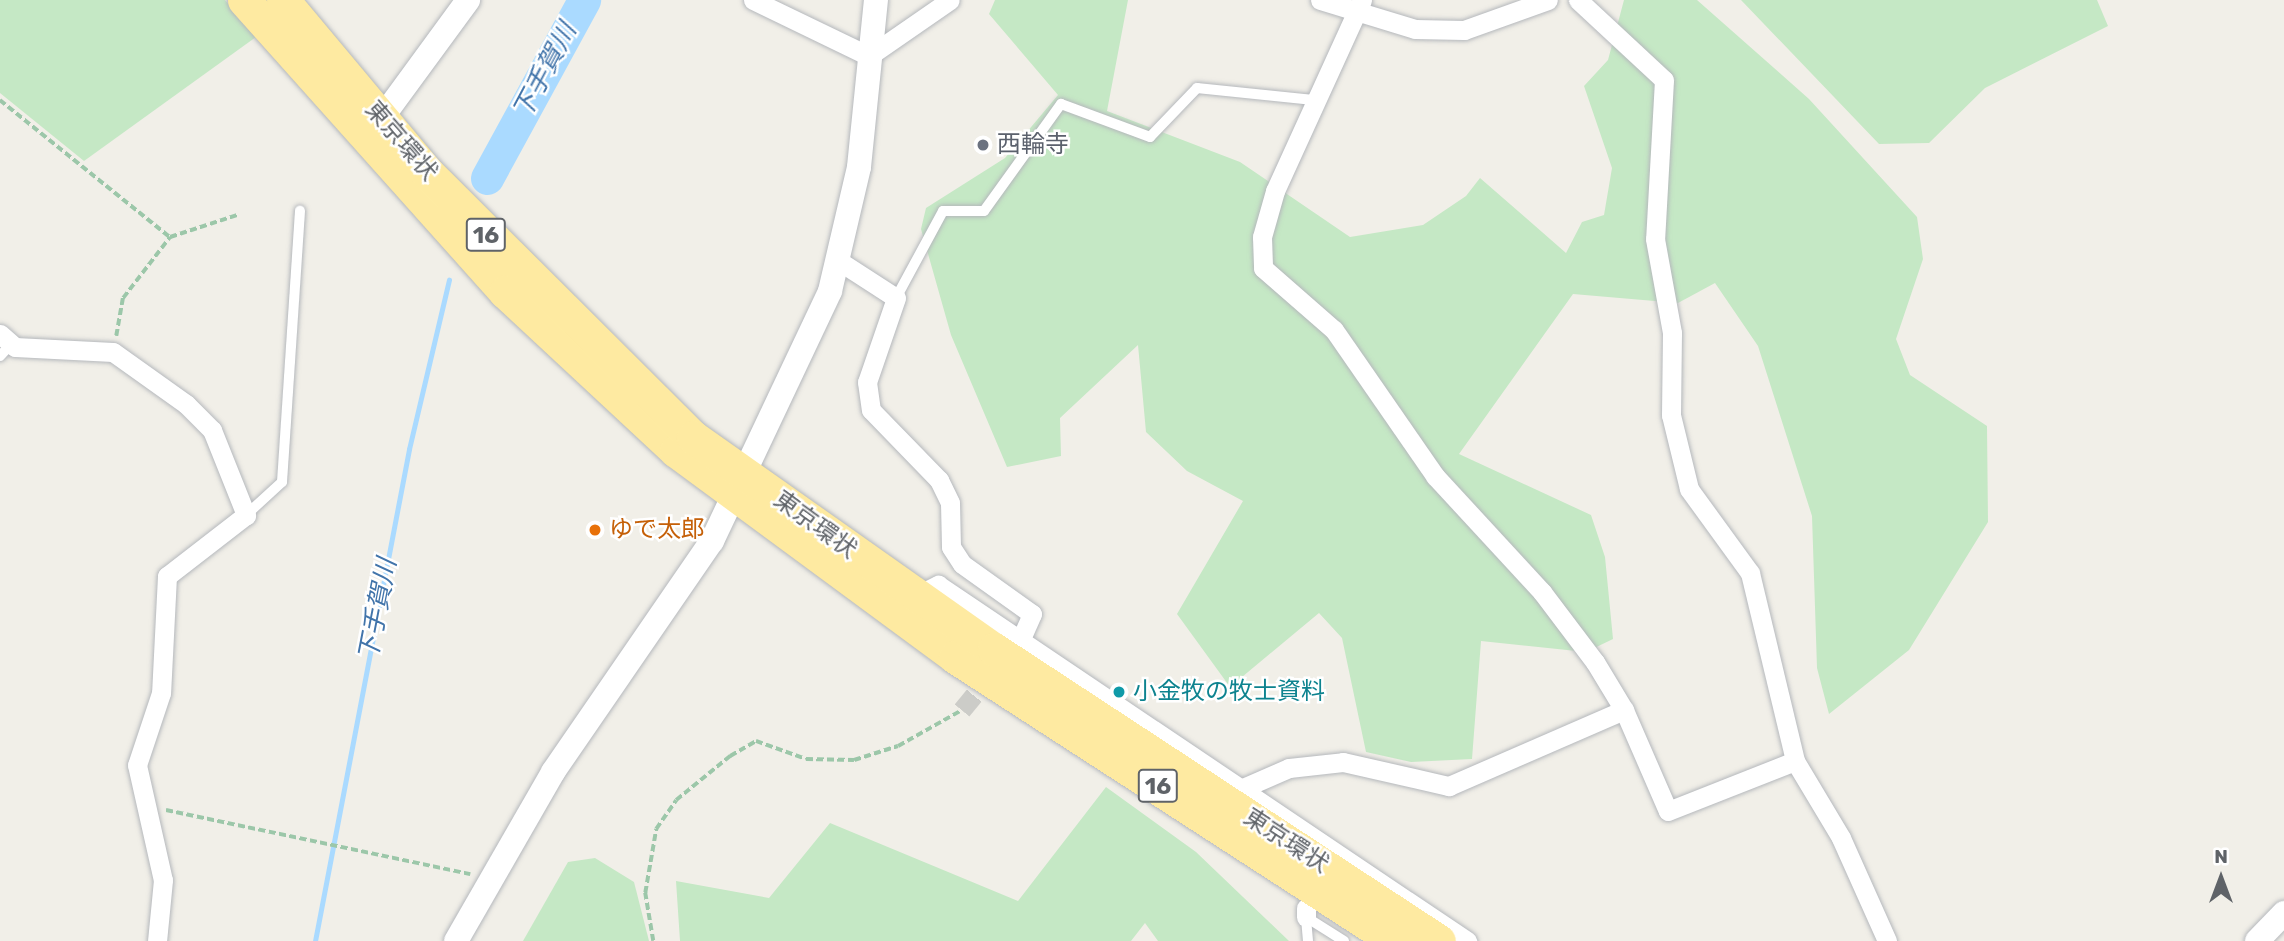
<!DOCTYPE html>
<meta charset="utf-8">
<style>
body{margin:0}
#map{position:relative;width:2284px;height:941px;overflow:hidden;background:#f1efe8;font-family:Rubik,"Noto Sans JP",sans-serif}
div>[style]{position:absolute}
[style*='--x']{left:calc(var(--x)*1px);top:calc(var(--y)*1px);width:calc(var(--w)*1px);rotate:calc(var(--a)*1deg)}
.green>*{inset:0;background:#c5e8c5}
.stream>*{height:5px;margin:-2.5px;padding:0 2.5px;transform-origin:2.5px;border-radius:2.5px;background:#aadaff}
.river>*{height:33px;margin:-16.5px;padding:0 16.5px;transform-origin:16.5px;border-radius:16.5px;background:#aadaff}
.minor-tunnel>*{height:19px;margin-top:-9.5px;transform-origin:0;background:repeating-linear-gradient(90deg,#ccccc8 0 19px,transparent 0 29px)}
.path>*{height:3.5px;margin-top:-1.75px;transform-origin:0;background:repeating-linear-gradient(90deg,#9cc7a9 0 7px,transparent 0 10.5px)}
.roads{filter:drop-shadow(0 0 2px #b5b8bc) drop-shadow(0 0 2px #b5b8bc)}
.service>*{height:10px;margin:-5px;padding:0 5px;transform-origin:5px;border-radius:5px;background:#fff}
.minor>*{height:19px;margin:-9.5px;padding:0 9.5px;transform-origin:9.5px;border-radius:9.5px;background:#fff}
.tertiary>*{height:24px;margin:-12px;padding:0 12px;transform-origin:12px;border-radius:12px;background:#fff}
.trunk>*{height:33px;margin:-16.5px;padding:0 16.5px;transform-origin:16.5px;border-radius:16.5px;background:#feeaa1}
.dots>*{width:19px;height:19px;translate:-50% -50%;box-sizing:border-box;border:4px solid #fff;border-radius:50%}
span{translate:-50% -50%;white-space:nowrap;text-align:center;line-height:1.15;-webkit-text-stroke:5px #fff;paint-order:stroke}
.shield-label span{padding:2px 5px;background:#fff;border:2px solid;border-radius:5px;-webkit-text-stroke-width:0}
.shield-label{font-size:23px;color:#5f6368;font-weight:700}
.street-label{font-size:24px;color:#5f6368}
.worship-label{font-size:24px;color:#5b616d}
.left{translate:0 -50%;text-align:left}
.food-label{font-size:24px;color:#c56008}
.culture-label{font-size:24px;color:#0d838f}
.water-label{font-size:26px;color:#4174aa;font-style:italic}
.north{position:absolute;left:2186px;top:843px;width:70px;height:70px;-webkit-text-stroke:5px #fff;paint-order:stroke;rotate:0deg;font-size:19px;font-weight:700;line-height:28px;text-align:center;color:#5f6368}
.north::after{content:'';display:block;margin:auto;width:24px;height:32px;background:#5f6368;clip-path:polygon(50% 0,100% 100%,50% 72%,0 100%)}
</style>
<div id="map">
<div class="green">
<i style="clip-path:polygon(0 0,225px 0,256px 37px,84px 161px,0 93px)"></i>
<i style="clip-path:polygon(995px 0,1128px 0,1107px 111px,1240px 162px,1350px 237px,1423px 225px,1466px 196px,1480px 178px,1566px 253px,1582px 222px,1604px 215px,1612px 168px,1584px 86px,1608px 60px,1624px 0,1697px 0,1809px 99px,1917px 217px,1923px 259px,1896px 339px,1910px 375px,1987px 426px,1988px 522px,1909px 650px,1829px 714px,1817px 668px,1812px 516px,1758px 346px,1715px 283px,1678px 303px,1573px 294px,1459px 454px,1591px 515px,1605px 557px,1613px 639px,1586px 652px,1481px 641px,1472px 759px,1411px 762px,1366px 752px,1342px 638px,1319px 613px,1230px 687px,1177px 614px,1243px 501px,1187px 471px,1146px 432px,1138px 345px,1060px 418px,1061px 456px,1007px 467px,951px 335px,921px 229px,926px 208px,1005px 158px,1058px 95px,989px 14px)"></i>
<i style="clip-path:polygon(1741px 0,2097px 0,2108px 26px,1985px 88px,1929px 143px,1879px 144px)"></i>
<i style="clip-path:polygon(1106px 787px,1196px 852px,1289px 941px,1158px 941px,1145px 923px,1131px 941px,680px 941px,676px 881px,769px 898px,830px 823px,1018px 901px)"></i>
<i style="clip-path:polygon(595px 858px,634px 882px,649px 941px,523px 941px,568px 862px)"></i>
</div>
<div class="stream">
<i style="--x:315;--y:941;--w:501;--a:-79.18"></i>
<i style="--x:409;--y:449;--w:174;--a:-76.7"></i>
</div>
<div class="river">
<i style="--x:487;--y:178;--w:203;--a:-61.4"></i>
</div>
<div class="minor-tunnel">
<i style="--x:962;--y:710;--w:50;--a:-50.6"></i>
</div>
<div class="path">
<i style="--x:0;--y:100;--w:218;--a:38.9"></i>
<i style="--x:116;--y:336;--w:39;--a:-80"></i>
<i style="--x:123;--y:298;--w:77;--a:-52.4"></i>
<i style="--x:170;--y:237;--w:71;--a:-18.2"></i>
<i style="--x:166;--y:810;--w:311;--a:11.9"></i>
<i style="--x:653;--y:941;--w:49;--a:-99.5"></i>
<i style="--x:645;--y:893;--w:65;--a:-80.2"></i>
<i style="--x:656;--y:829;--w:35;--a:-55"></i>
<i style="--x:676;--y:800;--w:70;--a:-39.2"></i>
<i style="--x:730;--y:756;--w:30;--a:-30"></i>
<i style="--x:756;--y:741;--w:53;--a:19.8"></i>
<i style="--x:806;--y:759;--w:48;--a:1.2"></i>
<i style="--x:854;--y:760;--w:46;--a:-17.7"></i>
<i style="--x:898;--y:746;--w:73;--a:-29.4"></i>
</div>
<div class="roads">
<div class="service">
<i style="--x:896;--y:298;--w:99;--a:-61.6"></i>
<i style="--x:943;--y:211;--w:41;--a:0"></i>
<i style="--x:984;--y:211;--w:132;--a:-54.3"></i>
<i style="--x:1061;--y:104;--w:95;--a:20.3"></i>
<i style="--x:1150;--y:137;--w:68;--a:-46.2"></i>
<i style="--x:1197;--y:88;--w:117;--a:5.9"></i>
<i style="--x:0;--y:356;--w:16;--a:-47"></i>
<i style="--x:246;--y:515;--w:49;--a:-42.5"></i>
<i style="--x:282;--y:482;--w:272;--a:-86.2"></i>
<i style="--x:1308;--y:941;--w:24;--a:-95"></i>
<i style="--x:1306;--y:917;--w:45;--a:32.3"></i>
</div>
<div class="minor">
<i style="--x:753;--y:0;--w:129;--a:25.8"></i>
<i style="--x:869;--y:56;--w:98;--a:-34.7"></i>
<i style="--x:1320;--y:0;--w:99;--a:17"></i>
<i style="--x:1415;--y:29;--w:49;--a:1.2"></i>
<i style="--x:1464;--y:30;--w:89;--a:-19.7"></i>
<i style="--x:1362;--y:0;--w:210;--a:114.5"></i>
<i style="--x:1275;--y:191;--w:48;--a:105.8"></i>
<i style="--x:1262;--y:237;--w:31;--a:88"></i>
<i style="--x:1263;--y:268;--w:94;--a:41.1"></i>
<i style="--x:1334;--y:330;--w:178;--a:55.3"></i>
<i style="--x:1435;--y:476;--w:158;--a:47.3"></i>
<i style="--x:1542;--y:592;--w:88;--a:52.9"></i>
<i style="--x:1595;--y:662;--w:56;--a:58.9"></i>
<i style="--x:1624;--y:710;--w:110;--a:66.5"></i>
<i style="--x:1668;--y:811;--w:136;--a:-21.5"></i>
<i style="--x:1578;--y:0;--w:117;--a:42.9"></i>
<i style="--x:1664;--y:80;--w:159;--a:93.2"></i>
<i style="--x:1655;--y:239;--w:96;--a:79.7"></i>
<i style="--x:1672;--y:333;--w:82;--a:90.7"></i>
<i style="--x:1671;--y:415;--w:76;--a:76.3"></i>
<i style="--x:1689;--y:489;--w:104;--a:54"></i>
<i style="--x:1750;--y:573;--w:193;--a:76.5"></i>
<i style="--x:1795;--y:761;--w:90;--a:59.1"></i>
<i style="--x:1841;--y:838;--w:113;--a:65.9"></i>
<i style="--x:842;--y:263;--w:64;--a:32.9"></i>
<i style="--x:896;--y:298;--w:89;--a:109"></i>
<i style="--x:867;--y:382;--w:28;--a:82"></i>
<i style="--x:871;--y:410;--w:98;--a:45.8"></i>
<i style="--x:939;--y:480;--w:25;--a:64"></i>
<i style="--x:950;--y:503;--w:44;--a:88.7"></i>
<i style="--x:951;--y:547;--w:20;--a:57"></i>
<i style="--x:962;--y:564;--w:86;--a:35.5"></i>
<i style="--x:1032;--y:614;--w:30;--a:114"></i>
<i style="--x:0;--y:334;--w:20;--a:41"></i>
<i style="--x:15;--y:347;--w:98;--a:2.9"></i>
<i style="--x:113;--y:352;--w:90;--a:35.5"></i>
<i style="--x:186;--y:404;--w:37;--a:45"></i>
<i style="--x:212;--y:430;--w:92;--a:68.2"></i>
<i style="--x:246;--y:515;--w:100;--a:142.3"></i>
<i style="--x:167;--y:576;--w:117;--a:92.9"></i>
<i style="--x:161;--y:693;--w:76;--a:108.4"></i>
<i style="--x:137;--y:765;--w:118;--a:77.3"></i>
<i style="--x:163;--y:880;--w:61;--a:95.6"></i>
<i style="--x:916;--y:596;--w:25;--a:-27"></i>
<i style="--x:938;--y:585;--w:638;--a:33.94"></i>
<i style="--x:1243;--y:788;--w:50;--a:-23.5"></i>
<i style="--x:1289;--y:768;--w:54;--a:-6.3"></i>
<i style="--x:1343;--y:762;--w:109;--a:12.8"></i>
<i style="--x:1449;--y:786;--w:191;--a:-23.5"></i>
<i style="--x:1306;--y:908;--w:9;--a:90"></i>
</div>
<div class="tertiary">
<i style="--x:373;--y:130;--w:161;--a:-53.8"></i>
<i style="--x:456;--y:941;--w:195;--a:-60.1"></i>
<i style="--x:553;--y:772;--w:280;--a:-55.5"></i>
<i style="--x:712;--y:541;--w:276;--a:-64.7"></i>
<i style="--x:830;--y:291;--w:127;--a:-76.8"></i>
<i style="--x:859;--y:167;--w:168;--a:-84.2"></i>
<i style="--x:2257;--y:941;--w:39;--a:-46"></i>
</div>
<div class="trunk">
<i style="--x:244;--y:0;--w:392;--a:48.2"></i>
<i style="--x:505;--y:292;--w:233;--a:42.9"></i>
<i style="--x:676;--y:451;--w:347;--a:36.4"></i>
<i style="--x:955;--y:657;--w:523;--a:32.9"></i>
<i style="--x:283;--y:0;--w:224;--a:50.1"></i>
<i style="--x:427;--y:172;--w:375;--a:44.9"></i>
<i style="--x:693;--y:437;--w:368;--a:35.2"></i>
<i style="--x:994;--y:649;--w:532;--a:33.27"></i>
</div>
</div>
<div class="dots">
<i style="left:983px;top:145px;background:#6b7280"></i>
<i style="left:595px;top:530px;background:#e8710a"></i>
<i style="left:1119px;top:692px;background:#0f9aa8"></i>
</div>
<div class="shield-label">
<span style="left:486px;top:235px">16</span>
<span style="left:1158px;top:786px">16</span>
</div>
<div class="street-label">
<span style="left:401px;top:141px;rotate:49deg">東京環状</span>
<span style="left:815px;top:525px;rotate:36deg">東京環状</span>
<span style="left:1286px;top:841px;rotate:33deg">東京環状</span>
</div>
<div class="worship-label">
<span class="left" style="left:997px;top:145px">西輪寺</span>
</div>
<div class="food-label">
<span class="left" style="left:609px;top:530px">ゆで太郎</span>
</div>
<div class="culture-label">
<span class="left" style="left:1133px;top:692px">小金牧の牧士資料</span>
</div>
<div class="water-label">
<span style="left:545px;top:71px;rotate:-62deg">下手賀川</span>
<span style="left:378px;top:610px;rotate:-79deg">下手賀川</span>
</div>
<div class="north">N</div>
</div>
